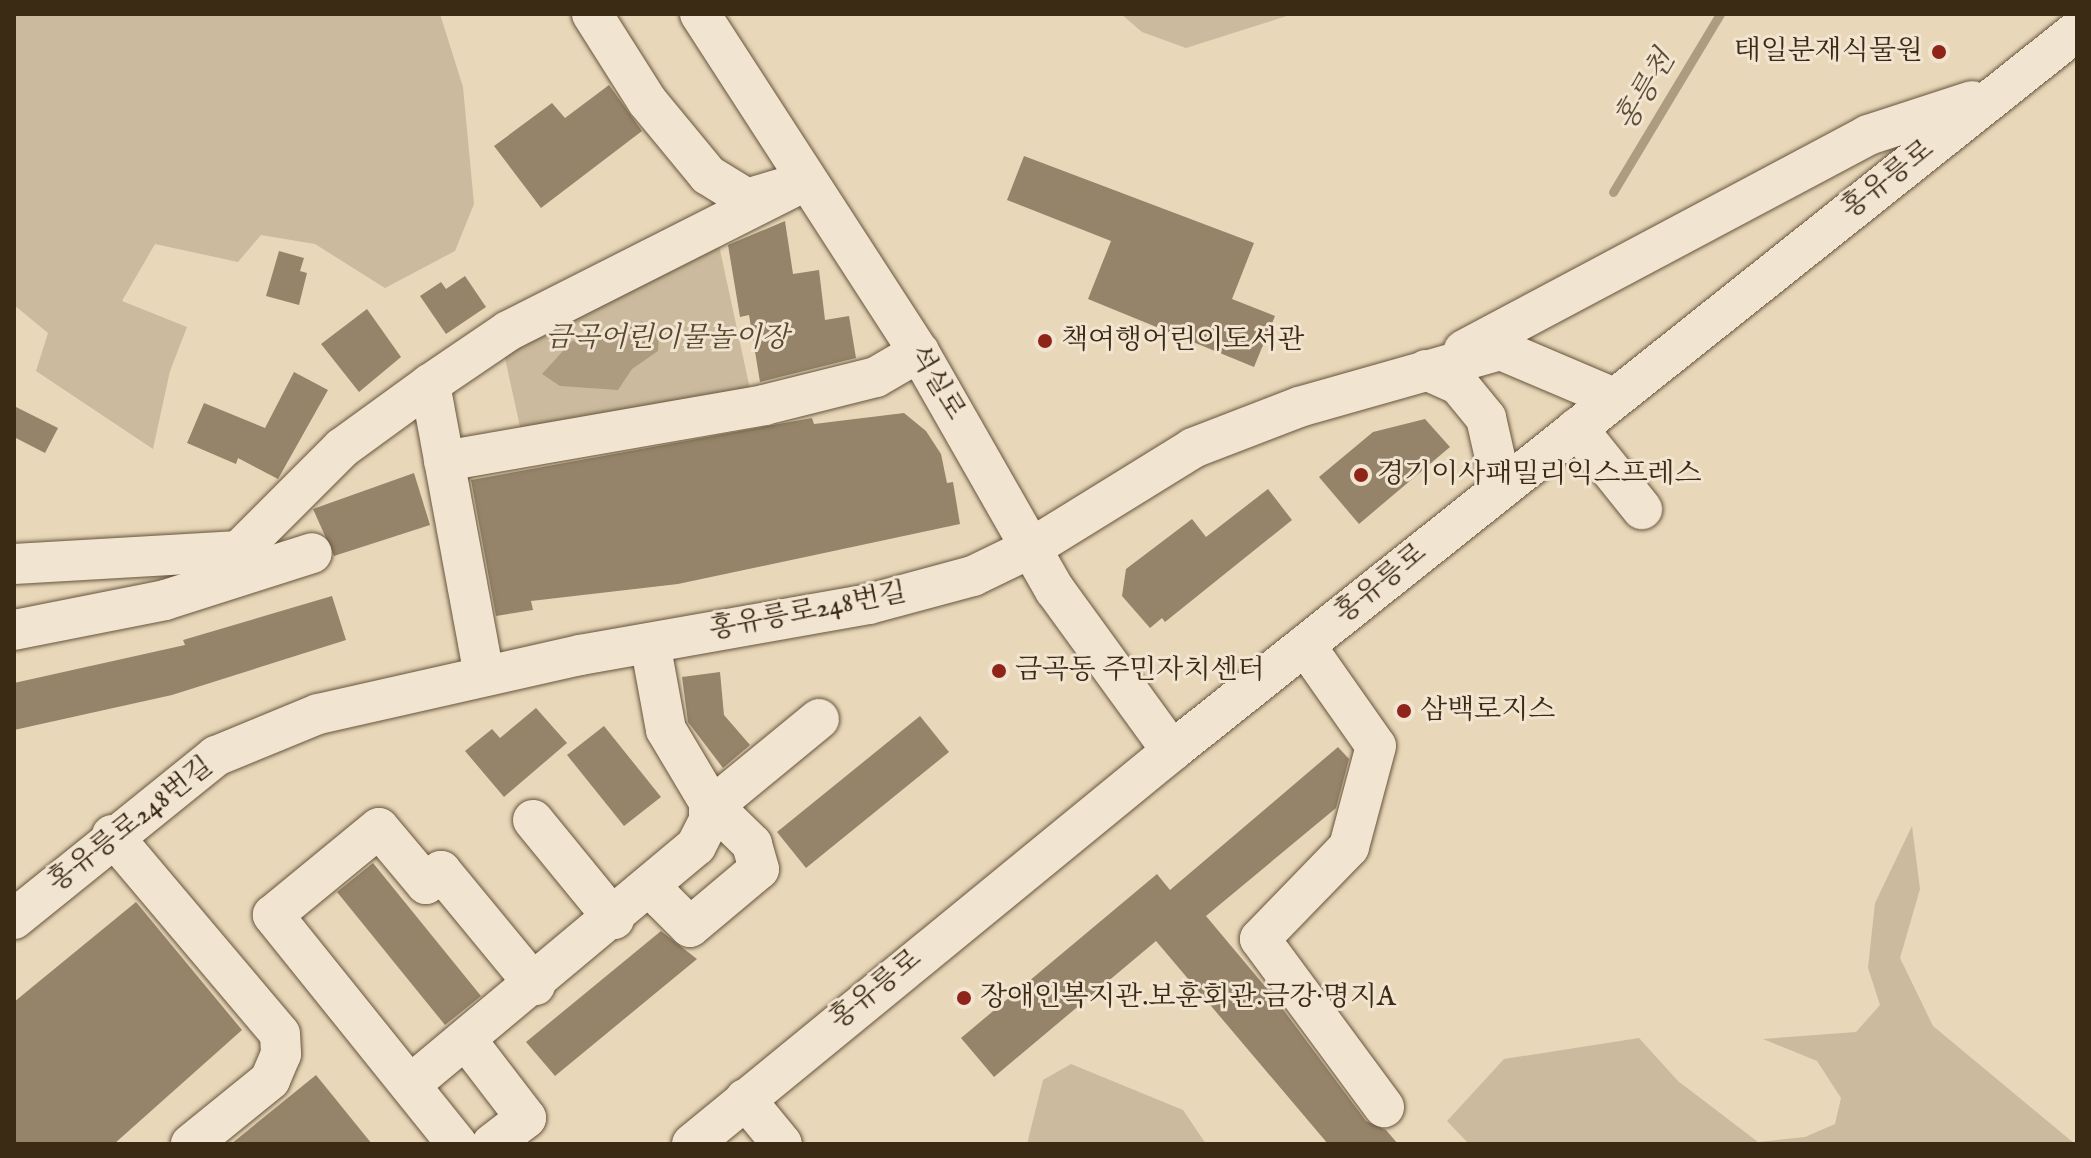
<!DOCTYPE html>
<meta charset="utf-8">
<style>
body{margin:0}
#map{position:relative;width:2091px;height:1158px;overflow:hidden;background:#e9d7b9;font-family:"IM FELL English","Noto Serif KR",serif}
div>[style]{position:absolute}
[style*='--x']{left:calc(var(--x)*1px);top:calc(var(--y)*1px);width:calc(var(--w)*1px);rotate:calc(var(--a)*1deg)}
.green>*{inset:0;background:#cbba9d}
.water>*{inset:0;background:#ae9c81}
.stream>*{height:9px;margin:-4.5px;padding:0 4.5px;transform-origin:4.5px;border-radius:4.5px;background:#ae9c81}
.building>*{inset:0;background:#95846a}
.roads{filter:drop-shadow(0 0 2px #66553d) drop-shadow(0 0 2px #66553d)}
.minor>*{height:40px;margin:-20px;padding:0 20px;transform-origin:20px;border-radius:20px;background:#f1e5d2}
.dots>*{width:22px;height:22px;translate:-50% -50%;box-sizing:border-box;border:4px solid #f1e5d2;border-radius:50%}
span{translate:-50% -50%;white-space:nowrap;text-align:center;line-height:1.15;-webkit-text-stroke:6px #f1e5d2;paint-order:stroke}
.poi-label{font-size:28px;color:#3b2a14}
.right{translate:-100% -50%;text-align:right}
.left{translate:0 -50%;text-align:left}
.street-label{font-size:28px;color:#3b2a14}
.park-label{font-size:28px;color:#58472f;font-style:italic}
.water-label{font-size:30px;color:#5e4c35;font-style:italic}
.frame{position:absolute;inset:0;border:16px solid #3b2a14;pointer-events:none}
</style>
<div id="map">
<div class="green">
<i style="clip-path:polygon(14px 14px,440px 14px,463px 87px,474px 204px,455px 251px,385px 288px,315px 244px,261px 235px,238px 262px,155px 244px,122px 301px,187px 327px,170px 371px,153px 449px,36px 371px,48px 333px,14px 305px)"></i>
<i style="clip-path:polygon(1121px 14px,1293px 14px,1186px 48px,1142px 32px)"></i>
<i style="clip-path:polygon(717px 236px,751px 394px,522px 436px,503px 349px)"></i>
<i style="clip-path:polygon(1912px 826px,1920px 889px,1900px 958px,1933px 1026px,2075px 1144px,1469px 1144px,1447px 1121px,1504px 1059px,1639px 1038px,1678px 1081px,1758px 1142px,1805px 1137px,1835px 1124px,1841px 1098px,1817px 1061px,1763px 1039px,1856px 1032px,1880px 1005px,1868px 968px,1875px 903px)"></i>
<i style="clip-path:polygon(1071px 1064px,1183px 1110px,1206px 1144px,1027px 1144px,1043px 1080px)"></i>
</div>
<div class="water">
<i style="clip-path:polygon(642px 321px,659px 336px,658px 351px,632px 369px,618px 390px,560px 386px,542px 374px,572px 341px,609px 337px)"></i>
</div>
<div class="stream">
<i style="--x:1613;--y:192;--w:208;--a:-59"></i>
</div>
<div class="building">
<i style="clip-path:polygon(609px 85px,642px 131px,541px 208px,494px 146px,552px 103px,565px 118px)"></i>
<i style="clip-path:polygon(1024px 156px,1254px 243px,1232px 299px,1275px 316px,1254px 367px,1088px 299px,1111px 241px,1007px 200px)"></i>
<i style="clip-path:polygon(785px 221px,793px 274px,819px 270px,825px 320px,849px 316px,856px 358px,760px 382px,749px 315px,740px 317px,728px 245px)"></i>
<i style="clip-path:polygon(279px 251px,304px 258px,300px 271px,307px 273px,299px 305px,266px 296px)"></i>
<i style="clip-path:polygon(465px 276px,486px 307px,446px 334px,420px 296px,441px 282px,446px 289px)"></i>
<i style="clip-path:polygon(367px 309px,401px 357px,359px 392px,321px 344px)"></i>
<i style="clip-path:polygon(294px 372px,328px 390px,278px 479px,238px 458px,236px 464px,187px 443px,204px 403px,265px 428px)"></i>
<i style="clip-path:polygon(14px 406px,58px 428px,45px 453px,14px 437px)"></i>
<i style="clip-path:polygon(904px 413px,926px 431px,941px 454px,947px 483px,953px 482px,960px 524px,678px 584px,531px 601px,533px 610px,496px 616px,471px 480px,812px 418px,814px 424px)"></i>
<i style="clip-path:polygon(1425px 419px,1450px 447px,1359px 524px,1319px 477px,1373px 432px)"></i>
<i style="clip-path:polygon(414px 473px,430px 525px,334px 556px,313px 509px)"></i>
<i style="clip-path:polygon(1268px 489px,1292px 520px,1165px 622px,1162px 618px,1150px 628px,1122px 596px,1126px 569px,1192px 519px,1206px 537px)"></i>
<i style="clip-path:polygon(332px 596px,346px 640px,172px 695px,14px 730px,14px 683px,185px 645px,183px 640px)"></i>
<i style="clip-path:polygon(720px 672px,724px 715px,750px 745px,723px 768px,688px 722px,682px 677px)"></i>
<i style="clip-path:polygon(536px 708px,567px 743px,504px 797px,465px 751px,492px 729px,500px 738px)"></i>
<i style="clip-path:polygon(920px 716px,949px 752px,806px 868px,777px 832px)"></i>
<i style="clip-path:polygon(604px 726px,661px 797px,624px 826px,567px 755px)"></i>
<i style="clip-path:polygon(1338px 747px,1349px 759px,1336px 808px,1206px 916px,1273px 996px,1366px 1121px,1386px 1130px,1398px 1144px,1328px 1144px,1156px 941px,994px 1077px,961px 1038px,1157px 874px,1170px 890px)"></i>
<i style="clip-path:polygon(373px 863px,481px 996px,445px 1025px,337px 892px)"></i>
<i style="clip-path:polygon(136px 902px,242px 1030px,114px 1144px,14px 1144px,14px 1002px)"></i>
<i style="clip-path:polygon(661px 931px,697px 959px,555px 1076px,526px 1042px)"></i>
<i style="clip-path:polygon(316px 1075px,372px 1144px,231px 1144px)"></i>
</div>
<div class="roads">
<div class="minor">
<i style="--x:592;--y:14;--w:103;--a:57.7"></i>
<i style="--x:647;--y:101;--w:96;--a:50.5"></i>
<i style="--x:708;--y:175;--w:46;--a:31.6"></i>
<i style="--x:747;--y:199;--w:34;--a:-17"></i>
<i style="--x:700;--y:14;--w:403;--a:57.1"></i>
<i style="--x:919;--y:352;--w:274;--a:60.3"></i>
<i style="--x:1055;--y:590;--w:199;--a:54"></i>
<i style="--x:1464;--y:350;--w:458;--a:-28"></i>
<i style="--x:1868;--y:135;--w:109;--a:-18.1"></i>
<i style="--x:1426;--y:370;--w:36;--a:24"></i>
<i style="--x:1459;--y:385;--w:43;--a:50.7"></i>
<i style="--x:1486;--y:418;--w:72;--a:77.1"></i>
<i style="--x:430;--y:384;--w:94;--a:-34.2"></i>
<i style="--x:508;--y:331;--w:333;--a:-26.8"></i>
<i style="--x:1577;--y:428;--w:104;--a:51.3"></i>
<i style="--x:444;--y:461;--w:325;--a:-9.9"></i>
<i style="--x:764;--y:405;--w:115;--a:-14"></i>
<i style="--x:876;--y:377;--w:50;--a:-30.2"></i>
<i style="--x:14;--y:564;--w:225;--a:-3.3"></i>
<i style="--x:239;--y:551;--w:146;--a:-45"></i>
<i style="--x:342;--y:448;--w:109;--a:-36"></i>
<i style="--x:430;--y:384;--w:297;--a:79.5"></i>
<i style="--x:14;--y:630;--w:154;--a:-11.2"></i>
<i style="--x:165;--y:600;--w:154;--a:-17.7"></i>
<i style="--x:1305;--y:645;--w:123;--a:54.9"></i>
<i style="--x:1376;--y:746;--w:105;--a:105"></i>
<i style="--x:1349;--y:847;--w:128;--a:134.1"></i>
<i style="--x:1260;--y:939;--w:209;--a:53.6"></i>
<i style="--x:713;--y:806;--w:137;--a:-39.4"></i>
<i style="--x:533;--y:820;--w:128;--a:50.7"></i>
<i style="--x:112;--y:835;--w:260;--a:49.8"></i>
<i style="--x:280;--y:1034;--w:20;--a:87"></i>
<i style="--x:281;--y:1054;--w:28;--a:113"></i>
<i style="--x:270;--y:1080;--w:102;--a:141"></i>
<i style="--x:651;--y:888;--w:55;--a:45"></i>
<i style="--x:690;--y:927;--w:90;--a:-40"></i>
<i style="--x:759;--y:869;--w:26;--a:-106"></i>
<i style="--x:752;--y:844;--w:60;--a:-135.7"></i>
<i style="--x:14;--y:919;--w:260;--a:-38.9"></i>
<i style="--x:216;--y:756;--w:110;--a:-22.4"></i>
<i style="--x:318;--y:714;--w:269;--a:-12.7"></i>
<i style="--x:580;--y:655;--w:293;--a:-10"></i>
<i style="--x:869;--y:604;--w:108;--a:-15.1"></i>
<i style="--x:973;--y:576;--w:67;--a:-25.8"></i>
<i style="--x:1033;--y:547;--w:188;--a:-31.7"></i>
<i style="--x:1193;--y:448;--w:114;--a:-21.1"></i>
<i style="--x:1299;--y:407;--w:210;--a:-15.8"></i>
<i style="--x:1501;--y:350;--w:123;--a:23"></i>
<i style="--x:467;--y:1041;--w:97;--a:52.5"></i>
<i style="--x:526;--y:1118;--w:43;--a:142.6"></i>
<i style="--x:410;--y:1085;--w:373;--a:-39.9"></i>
<i style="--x:696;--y:846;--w:28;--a:-63"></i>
<i style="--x:709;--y:821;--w:19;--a:-90"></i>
<i style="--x:709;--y:802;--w:84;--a:-120.8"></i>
<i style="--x:666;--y:730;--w:88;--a:-100.4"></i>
<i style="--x:745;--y:1099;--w:58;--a:50.6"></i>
<i style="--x:457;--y:1144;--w:294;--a:-128.8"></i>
<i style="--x:273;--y:915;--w:137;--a:-39.4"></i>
<i style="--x:379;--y:828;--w:73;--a:50"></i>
<i style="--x:426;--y:884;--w:20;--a:-41"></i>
<i style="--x:441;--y:871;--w:148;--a:50.5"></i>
<i style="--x:692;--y:1144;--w:620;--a:-39.31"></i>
<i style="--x:1172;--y:751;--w:1156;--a:-38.51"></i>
</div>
</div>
<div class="dots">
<i style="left:1939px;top:52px;background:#8f2418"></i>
<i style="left:1045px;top:341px;background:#8f2418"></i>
<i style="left:1361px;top:475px;background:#8f2418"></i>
<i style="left:999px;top:671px;background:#8f2418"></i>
<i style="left:1404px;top:711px;background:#8f2418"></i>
<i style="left:964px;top:998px;background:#8f2418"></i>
</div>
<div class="poi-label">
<span class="right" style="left:1923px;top:52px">태일분재식물원</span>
<span class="left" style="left:1061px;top:341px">책여행어린이도서관</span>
<span class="left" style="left:1377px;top:475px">경기이사패밀리익스프레스</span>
<span class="left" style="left:1015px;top:671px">금곡동 주민자치센터</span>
<span class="left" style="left:1420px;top:711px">삼백로지스</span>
<span class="left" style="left:980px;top:998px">장애인복지관.보훈회관.금강·명지A</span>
</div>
<div class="street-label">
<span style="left:1888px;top:180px;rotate:-38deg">홍유릉로</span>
<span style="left:936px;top:383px;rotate:59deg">석실로</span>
<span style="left:1381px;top:584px;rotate:-39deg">홍유릉로</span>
<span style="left:808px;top:612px;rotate:-11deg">홍유릉로248번길</span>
<span style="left:131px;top:825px;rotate:-38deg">홍유릉로248번길</span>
<span style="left:876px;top:990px;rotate:-39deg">홍유릉로</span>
</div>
<div class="park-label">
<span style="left:667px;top:339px">금곡어린이물놀이장</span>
</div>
<div class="water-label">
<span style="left:1646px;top:91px;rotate:-59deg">홍릉천</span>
</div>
<div class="frame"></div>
</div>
